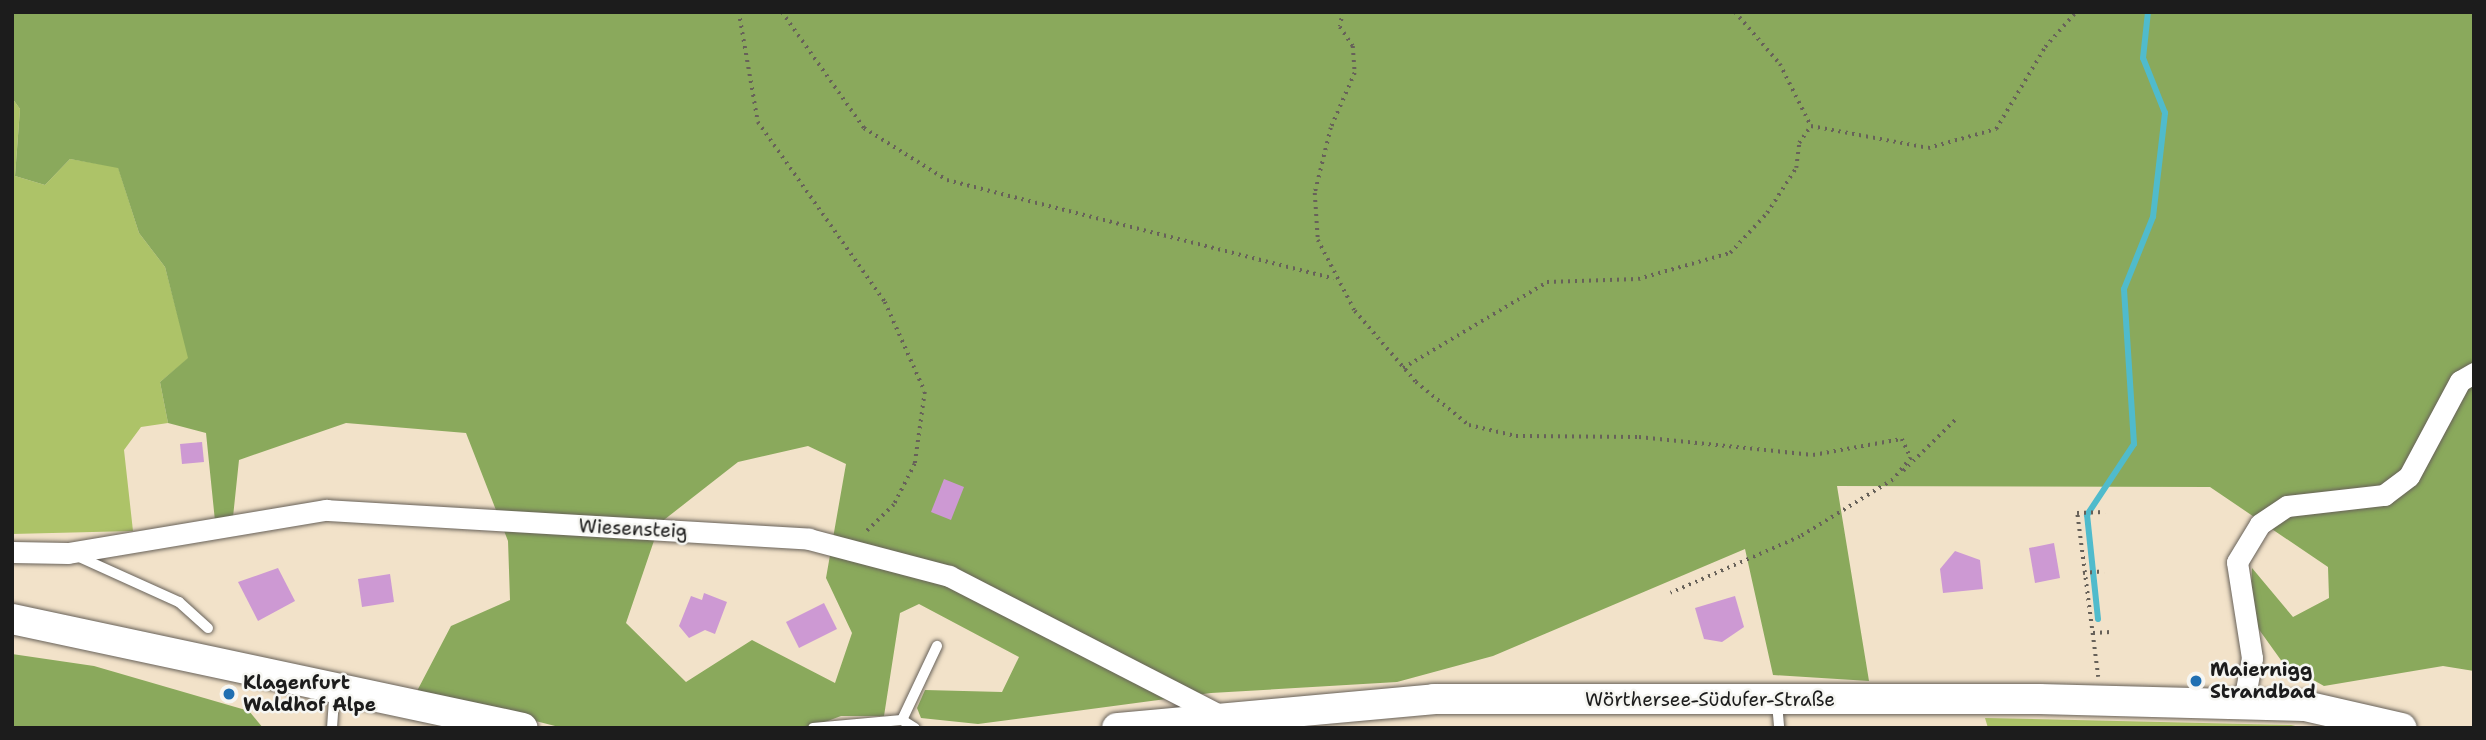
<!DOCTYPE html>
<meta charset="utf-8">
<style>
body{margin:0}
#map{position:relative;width:2486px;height:740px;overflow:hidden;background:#f2e2c9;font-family:"Shantell Sans",sans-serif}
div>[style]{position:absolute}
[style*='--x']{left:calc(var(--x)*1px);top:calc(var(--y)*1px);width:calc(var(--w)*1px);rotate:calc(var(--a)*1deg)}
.green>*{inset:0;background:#adc368}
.forest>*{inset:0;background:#8aa95c}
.stream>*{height:6px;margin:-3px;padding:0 3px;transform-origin:3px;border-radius:3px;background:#50bbcc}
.building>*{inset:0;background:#cd99d3}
.path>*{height:3.5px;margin-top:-1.75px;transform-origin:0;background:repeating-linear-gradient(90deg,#676159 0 2px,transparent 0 7px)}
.roads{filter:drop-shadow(0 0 2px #676159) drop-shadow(0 0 2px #676159)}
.lane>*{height:10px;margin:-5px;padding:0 5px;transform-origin:5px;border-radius:5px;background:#fff}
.street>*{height:21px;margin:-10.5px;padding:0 10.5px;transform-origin:10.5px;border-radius:10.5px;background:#fff}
.secondary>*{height:30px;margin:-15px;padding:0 15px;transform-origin:15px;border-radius:15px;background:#fff}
.dots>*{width:19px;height:19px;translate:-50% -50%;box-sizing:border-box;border:4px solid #f6f6f2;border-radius:50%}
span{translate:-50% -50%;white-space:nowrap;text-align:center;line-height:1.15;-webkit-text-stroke:5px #f6f6f2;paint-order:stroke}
.street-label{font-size:19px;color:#1c1c1c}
.poi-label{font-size:19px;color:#1c1c1c;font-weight:700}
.left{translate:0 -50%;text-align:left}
.frame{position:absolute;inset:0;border:14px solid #1c1c1c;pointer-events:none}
</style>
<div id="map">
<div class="green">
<i style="clip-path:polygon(12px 98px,20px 109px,15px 176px,45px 185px,70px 159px,118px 167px,139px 233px,165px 267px,189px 358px,160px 382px,168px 423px,141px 427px,124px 450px,133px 531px,12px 534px)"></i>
<i style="clip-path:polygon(1985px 718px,2291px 725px,2304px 728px,1988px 728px)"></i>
</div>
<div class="forest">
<i style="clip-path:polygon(evenodd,12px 12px,2474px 12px,2474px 671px,2443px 666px,2324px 686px,2283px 663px,2250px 617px,2252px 568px,2293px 617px,2329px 598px,2328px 567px,2210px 487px,1837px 486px,1869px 681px,1773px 675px,1745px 549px,1493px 656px,1397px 682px,1211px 693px,978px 724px,921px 718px,917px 708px,925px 690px,1002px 692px,1019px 657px,919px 604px,900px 613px,884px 716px,841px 716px,809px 728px,563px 728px,417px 691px,451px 626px,510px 600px,508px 541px,466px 433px,346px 423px,239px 460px,233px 517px,215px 521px,206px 433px,168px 423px,160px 382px,188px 358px,165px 267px,139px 233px,118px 168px,70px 159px,45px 185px,15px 176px,20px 109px,12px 98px,12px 12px,808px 446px,846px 464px,826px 578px,852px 633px,835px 683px,752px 640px,686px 682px,626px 623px,660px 523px,738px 462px,808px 446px)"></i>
<i style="clip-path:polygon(12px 654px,94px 666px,249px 711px,263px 728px,12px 728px)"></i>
</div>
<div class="stream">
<i style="--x:2098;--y:619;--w:105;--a:-96"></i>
<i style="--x:2087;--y:515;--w:85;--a:-56.5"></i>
<i style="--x:2134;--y:444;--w:155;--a:-93.7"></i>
<i style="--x:2124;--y:289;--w:78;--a:-68.1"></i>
<i style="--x:2153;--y:217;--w:105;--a:-83.4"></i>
<i style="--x:2165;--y:113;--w:59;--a:-111.8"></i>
<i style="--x:2143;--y:58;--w:46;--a:-83.8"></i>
</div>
<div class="building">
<i style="clip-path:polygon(202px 442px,204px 462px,182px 464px,180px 444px)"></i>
<i style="clip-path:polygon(944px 479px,964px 487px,951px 520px,931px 512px)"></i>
<i style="clip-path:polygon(2054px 543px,2060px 578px,2035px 583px,2029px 548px)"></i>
<i style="clip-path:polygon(1955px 551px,1980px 560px,1983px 589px,1943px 593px,1940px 569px)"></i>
<i style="clip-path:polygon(278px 568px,295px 601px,258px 621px,238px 582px)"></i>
<i style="clip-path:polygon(390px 574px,394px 602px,362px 607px,358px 579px)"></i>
<i style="clip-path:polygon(704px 593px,727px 602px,715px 634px,705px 630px,689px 638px,679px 626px,691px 596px,702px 600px)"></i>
<i style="clip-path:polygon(1735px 596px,1744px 627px,1722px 642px,1704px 639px,1695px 608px)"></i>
<i style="clip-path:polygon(824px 603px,837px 629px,799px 648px,786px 622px)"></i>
</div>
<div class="path">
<i style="--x:739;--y:12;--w:112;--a:80.2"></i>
<i style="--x:758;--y:122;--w:220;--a:54.8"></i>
<i style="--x:885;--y:302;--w:98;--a:66"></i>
<i style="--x:925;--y:392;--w:73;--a:97.9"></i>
<i style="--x:915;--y:464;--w:46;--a:117.1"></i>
<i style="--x:894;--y:505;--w:40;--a:136"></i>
<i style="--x:782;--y:12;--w:142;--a:54.7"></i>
<i style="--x:864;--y:128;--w:98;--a:32.1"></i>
<i style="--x:947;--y:180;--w:399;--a:14.3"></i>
<i style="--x:1343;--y:12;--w:15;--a:101"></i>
<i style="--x:1340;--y:27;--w:23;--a:56"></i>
<i style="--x:1353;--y:46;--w:27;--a:86"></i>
<i style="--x:1355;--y:73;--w:60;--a:113.6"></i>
<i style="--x:1331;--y:128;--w:67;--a:103.8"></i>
<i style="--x:1315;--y:193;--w:47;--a:86.3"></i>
<i style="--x:1318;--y:240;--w:80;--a:62.5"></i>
<i style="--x:1355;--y:311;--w:94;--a:49.3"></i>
<i style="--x:1416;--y:382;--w:68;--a:39.1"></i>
<i style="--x:1469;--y:425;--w:48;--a:13.2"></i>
<i style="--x:1516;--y:436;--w:123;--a:0.5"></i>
<i style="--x:1639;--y:437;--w:175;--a:5.9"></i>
<i style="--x:1813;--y:455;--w:90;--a:-10.2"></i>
<i style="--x:1902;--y:439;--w:21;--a:65"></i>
<i style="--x:1911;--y:458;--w:28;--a:129"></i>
<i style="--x:1893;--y:480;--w:109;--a:148.5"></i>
<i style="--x:1800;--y:537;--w:141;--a:156.5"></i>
<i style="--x:1735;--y:12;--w:69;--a:49.1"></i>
<i style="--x:1780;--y:64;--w:69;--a:63.4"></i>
<i style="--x:1403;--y:368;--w:168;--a:-30.8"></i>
<i style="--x:1547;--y:282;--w:91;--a:-1.9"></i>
<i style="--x:1638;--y:279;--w:96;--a:-15.8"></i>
<i style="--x:1730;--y:253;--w:54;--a:-47.2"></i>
<i style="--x:1767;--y:213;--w:54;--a:-57.2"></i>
<i style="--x:1796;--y:168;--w:25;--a:-83"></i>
<i style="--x:1799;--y:143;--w:21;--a:-55"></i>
<i style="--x:1811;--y:126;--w:119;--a:10.6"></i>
<i style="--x:1928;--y:148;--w:71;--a:-15.6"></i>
<i style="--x:1996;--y:129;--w:96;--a:-59.1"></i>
<i style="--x:2045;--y:47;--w:47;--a:-48.5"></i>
<i style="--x:1903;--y:471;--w:74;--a:-44.5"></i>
<i style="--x:2083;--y:573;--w:21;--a:-5"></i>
<i style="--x:2093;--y:633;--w:18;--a:-3"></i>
<i style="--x:2098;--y:677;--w:165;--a:-97.3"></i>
<i style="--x:2077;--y:513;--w:28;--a:-2"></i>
</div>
<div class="roads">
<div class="lane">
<i style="--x:77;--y:556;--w:112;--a:24.3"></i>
<i style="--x:179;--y:602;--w:39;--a:42"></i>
<i style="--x:1777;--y:703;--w:25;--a:85"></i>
<i style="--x:902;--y:720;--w:82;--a:-64.7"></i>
<i style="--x:332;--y:728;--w:39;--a:-86"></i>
<i style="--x:813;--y:728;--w:89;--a:-5.1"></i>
<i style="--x:902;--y:720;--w:15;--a:32"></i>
</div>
<div class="street">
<i style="--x:12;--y:552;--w:56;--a:1"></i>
<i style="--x:68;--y:553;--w:262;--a:-9.5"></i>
<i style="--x:326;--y:510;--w:484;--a:3.4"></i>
<i style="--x:809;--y:539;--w:145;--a:14.8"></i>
<i style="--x:949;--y:576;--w:305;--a:27.2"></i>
<i style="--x:2244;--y:701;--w:44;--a:-79.5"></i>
<i style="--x:2252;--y:658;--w:97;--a:-98.9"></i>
<i style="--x:2237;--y:562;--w:44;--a:-58.8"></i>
<i style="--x:2260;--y:524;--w:32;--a:-34"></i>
<i style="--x:2287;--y:506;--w:98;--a:-6.5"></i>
<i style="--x:2384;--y:495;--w:31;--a:-37"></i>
<i style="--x:2409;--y:476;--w:108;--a:-61.8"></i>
<i style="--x:2460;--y:381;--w:16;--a:-30"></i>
</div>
<div class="secondary">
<i style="--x:12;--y:619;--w:522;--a:12.04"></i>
<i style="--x:1117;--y:728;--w:318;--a:-5.2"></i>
<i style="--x:1434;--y:699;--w:605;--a:0"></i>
<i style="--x:2039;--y:699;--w:266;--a:1.5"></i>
<i style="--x:2305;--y:706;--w:99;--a:12.8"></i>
</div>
</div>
<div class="dots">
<i style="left:2196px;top:681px;background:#1f6fb2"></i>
<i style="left:229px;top:694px;background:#1f6fb2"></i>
</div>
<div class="street-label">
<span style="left:633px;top:529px;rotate:3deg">Wiesensteig</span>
<span style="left:1710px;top:700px">Wörthersee-Südufer-Straße</span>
</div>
<div class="poi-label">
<span class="left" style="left:2210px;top:681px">Maiernigg<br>Strandbad</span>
<span class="left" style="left:243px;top:694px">Klagenfurt<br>Waldhof Alpe</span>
</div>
<div class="frame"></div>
</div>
